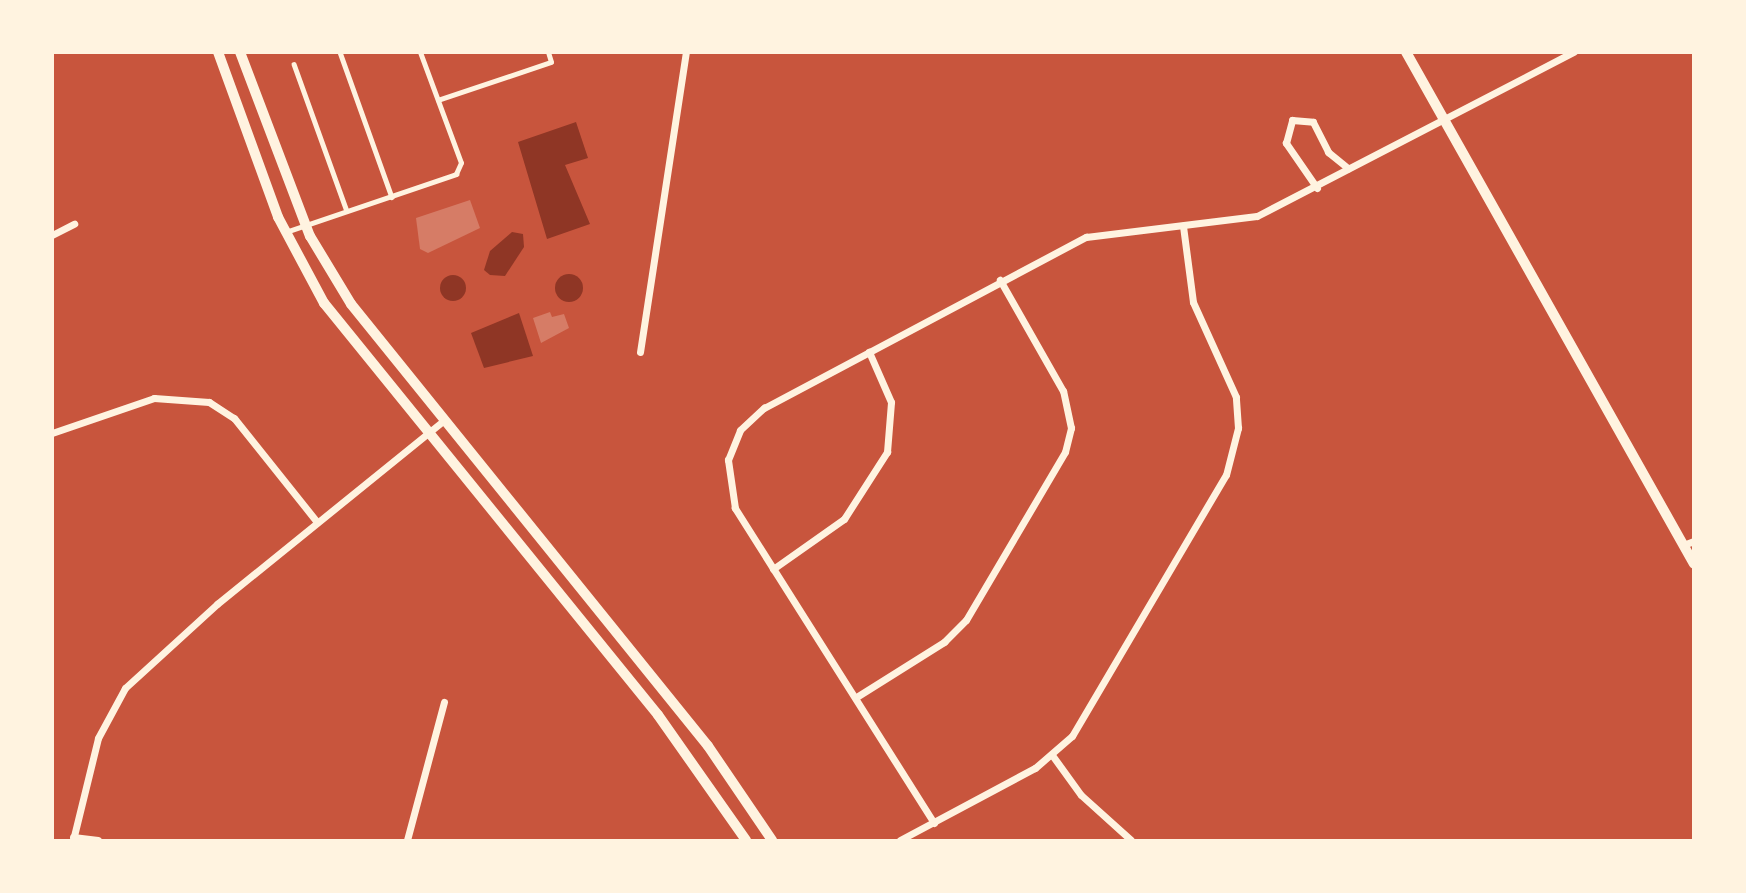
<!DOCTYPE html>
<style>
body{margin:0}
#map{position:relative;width:1746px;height:893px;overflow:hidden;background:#c8553d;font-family:Ubuntu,sans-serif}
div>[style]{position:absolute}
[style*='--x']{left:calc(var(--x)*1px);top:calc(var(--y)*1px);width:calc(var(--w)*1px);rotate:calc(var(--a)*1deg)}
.water>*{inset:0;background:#8f3625}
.round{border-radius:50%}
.building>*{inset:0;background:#d67c66}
.service>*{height:4.5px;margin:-2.25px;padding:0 2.25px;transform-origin:2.25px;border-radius:2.25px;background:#fff3e0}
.minor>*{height:7px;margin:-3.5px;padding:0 3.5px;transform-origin:3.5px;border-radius:3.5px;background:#fff3e0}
.tertiary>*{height:10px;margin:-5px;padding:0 5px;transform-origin:5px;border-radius:5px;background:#fff3e0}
span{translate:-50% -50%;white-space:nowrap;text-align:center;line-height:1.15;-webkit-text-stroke:7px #fff3e0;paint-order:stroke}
.frame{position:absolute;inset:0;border:54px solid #fff3e0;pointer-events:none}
</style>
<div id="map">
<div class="water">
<i style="clip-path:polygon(576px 122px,588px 158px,565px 165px,590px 224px,547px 239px,518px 142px)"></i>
<i style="clip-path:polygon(512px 232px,523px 234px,524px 247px,505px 276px,490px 275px,484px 270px,490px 251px)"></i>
<i class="round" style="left:555px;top:274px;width:28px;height:28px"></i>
<i class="round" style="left:440px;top:275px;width:26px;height:26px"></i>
<i style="clip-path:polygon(519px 313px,533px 356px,484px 368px,471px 333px)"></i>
</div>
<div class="building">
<i style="clip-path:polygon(470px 200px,480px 228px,428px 253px,420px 249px,416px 218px)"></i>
<i style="clip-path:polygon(550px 312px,552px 317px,564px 314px,569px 328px,541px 343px,533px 318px)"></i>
</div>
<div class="service">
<i style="--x:340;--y:52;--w:154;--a:70.3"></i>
<i style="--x:294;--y:64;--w:156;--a:70.2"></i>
<i style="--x:438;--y:100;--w:119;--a:-18.6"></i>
<i style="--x:551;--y:62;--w:10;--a:-107"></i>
<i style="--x:286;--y:232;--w:180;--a:-18.8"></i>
<i style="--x:456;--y:174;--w:12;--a:-66"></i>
<i style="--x:461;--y:163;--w:118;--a:-110.3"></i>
</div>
<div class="minor">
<i style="--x:1317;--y:188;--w:55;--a:-124.6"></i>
<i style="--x:1286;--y:143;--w:24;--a:-75"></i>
<i style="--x:1292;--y:120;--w:21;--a:5"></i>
<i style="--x:1313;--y:122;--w:34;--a:63"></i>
<i style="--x:1328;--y:152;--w:26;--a:39"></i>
<i style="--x:52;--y:235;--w:25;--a:-27"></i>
<i style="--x:640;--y:352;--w:304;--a:-81.3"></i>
<i style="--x:52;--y:433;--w:108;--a:-18.9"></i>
<i style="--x:154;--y:398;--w:55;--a:4.2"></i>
<i style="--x:209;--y:402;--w:30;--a:33"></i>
<i style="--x:234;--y:418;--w:133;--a:51.4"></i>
<i style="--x:1683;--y:545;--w:12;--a:-20"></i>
<i style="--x:773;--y:569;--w:87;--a:-35.2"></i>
<i style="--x:844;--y:519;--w:80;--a:-57.3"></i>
<i style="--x:887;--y:452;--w:50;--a:-85.4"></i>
<i style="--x:891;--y:402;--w:55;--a:-113.7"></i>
<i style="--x:858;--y:696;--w:102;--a:-32.1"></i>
<i style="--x:944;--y:642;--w:31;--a:-45"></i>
<i style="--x:966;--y:620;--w:195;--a:-59.5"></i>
<i style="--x:1065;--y:452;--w:25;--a:-76"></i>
<i style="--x:1071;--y:428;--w:38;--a:-102"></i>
<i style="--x:1063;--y:391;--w:128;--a:-119.6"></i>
<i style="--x:1052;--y:755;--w:49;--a:54.1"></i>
<i style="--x:1081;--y:795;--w:67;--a:42"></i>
<i style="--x:934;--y:823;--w:373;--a:-122.3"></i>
<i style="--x:735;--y:508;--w:49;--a:-98.3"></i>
<i style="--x:728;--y:460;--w:32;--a:-68"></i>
<i style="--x:740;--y:430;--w:33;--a:-43"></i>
<i style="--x:764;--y:408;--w:365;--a:-28"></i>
<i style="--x:1086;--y:237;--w:172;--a:-7"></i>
<i style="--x:1257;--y:216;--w:357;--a:-27.4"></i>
<i style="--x:73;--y:837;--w:25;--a:7"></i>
<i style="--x:73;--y:840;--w:105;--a:-76.2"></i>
<i style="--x:98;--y:738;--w:57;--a:-61.6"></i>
<i style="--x:125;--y:688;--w:125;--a:-42.4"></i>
<i style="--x:217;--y:604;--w:291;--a:-39"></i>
<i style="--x:407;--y:840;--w:143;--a:-75"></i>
<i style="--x:900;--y:840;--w:153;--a:-28.1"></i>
<i style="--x:1035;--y:768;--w:49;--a:-40.9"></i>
<i style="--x:1072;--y:736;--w:303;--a:-59.5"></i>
<i style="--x:1226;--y:475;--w:49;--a:-75.7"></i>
<i style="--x:1238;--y:428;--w:31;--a:-94"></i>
<i style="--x:1236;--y:397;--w:104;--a:-114.4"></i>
<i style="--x:1193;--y:302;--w:77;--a:-97.5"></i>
</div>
<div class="tertiary">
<i style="--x:218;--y:52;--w:176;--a:70"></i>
<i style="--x:278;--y:217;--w:98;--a:61.9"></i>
<i style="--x:324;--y:303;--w:530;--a:50.97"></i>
<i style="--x:658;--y:715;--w:153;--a:54.9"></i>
<i style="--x:240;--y:52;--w:197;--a:69.2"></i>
<i style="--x:310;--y:236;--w:79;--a:58.9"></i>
<i style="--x:351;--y:304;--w:568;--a:51.07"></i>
<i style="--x:708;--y:746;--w:114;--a:55.8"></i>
<i style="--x:1406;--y:52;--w:587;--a:60.64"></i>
</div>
<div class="frame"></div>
</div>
